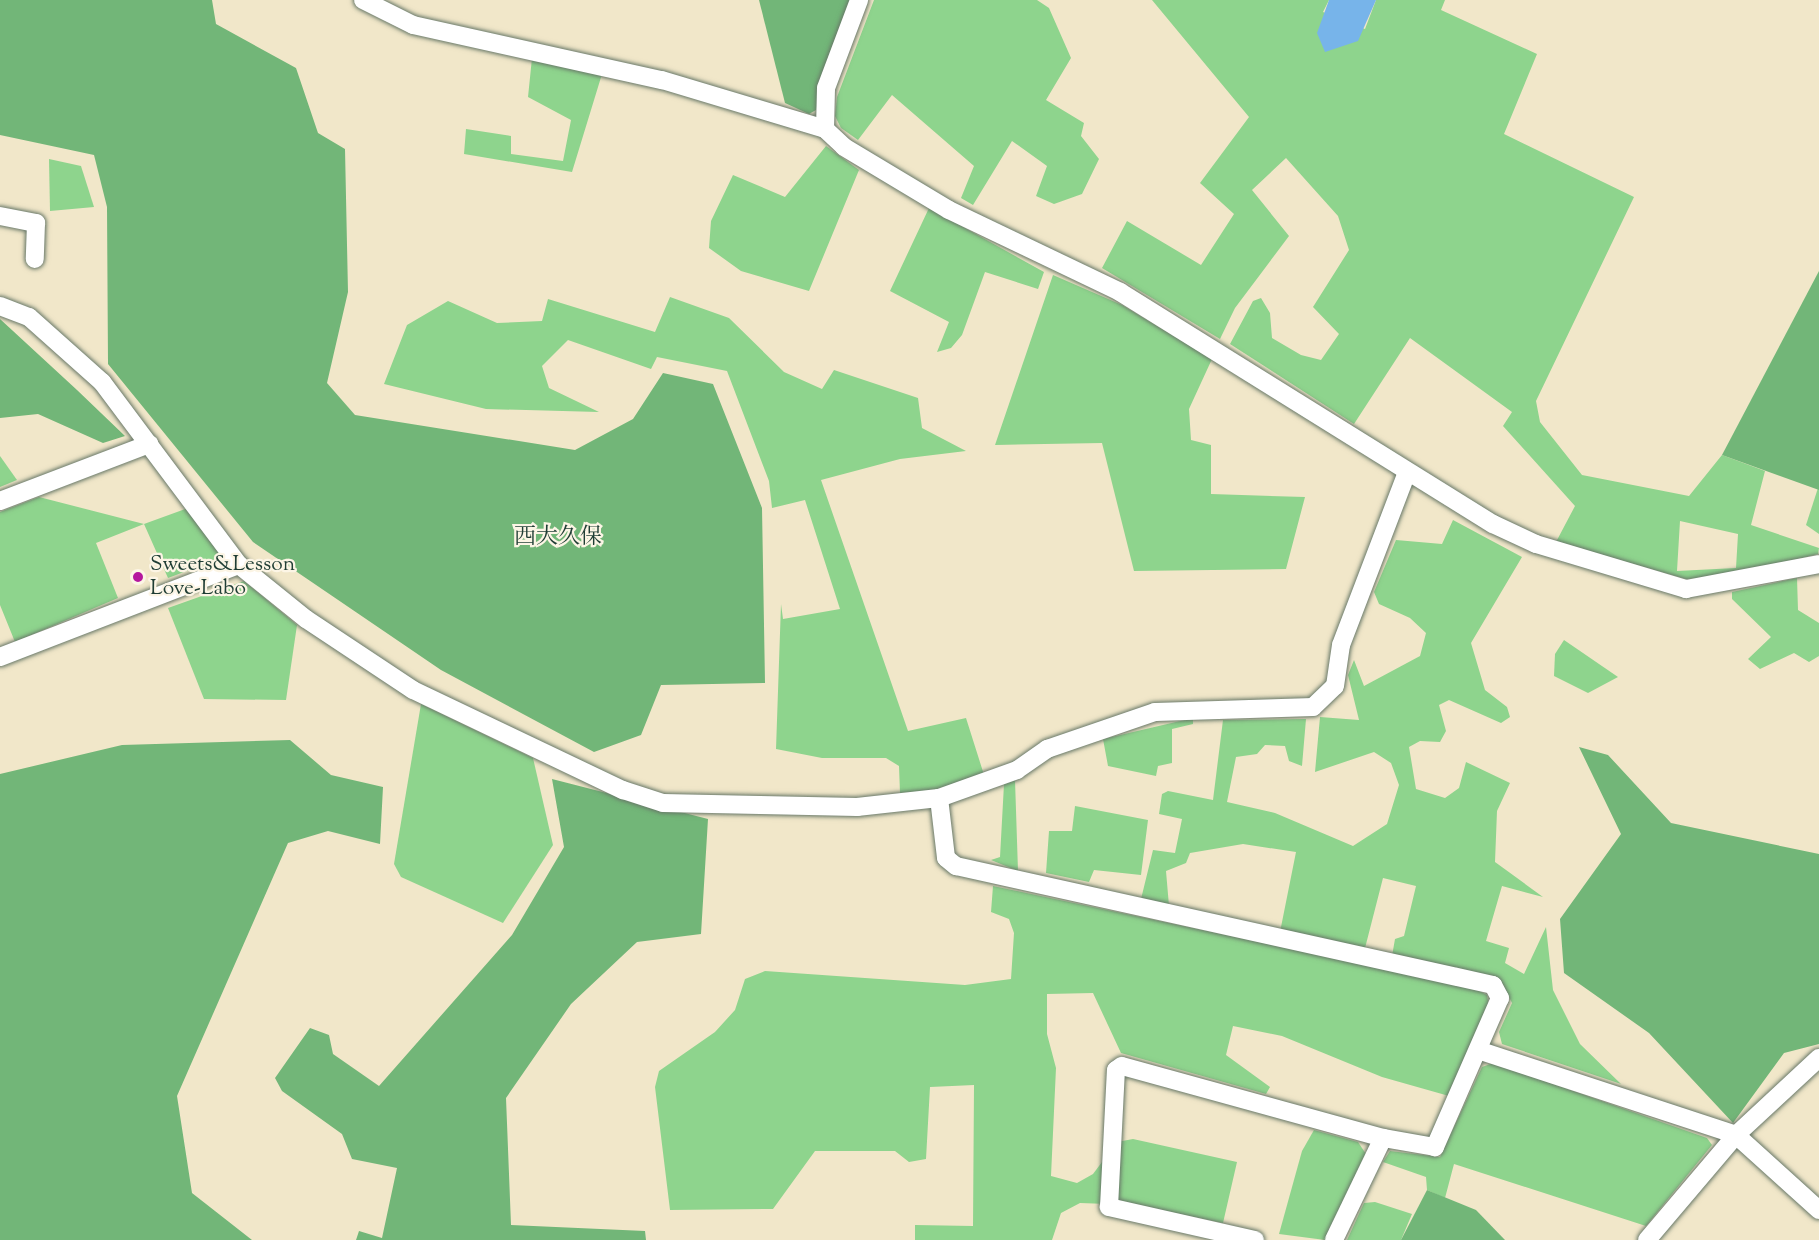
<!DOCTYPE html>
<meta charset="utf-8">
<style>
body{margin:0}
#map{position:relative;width:1819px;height:1240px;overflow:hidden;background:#f1e7c9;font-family:"Sorts Mill Goudy","Noto Serif JP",serif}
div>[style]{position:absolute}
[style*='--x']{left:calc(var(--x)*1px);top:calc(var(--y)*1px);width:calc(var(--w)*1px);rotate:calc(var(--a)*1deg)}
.green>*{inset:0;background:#8ed48d}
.forest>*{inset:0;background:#72b678}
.water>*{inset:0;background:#77b4ea}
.roads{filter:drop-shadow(0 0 2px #687868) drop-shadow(0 0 2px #687868)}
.minor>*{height:18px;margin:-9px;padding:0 9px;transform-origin:9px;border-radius:9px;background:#fff}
.dots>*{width:16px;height:16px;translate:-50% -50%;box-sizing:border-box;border:3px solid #fcf5e5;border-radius:50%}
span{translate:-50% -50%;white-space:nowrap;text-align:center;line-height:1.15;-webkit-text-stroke:4.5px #fcf5e5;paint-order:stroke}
.poi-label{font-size:21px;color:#1f3d34}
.left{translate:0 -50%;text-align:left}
.neighbourhood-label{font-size:22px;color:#1f3d34}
</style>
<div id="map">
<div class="green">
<i style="clip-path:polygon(874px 0,1037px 0,1049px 8px,1071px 58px,1046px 100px,1084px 123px,1081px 136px,1099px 159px,1082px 194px,1054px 204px,1036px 196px,1047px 166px,1012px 141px,973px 205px,961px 198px,974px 166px,892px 95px,858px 140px,841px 128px,835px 116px,837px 97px)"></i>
<i style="clip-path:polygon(evenodd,1152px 0,1329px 0,1323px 12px,1365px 29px,1376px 0,1445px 0,1441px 10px,1537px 54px,1504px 134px,1634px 197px,1536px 401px,1540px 422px,1582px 475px,1689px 496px,1722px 455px,1765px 471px,1751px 525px,1819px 548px,1818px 554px,1728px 577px,1686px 579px,1556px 542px,1575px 506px,1503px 426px,1512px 412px,1410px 338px,1354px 424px,1230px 344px,1253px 301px,1261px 298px,1270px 313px,1272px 338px,1301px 355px,1321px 360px,1339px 334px,1313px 307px,1349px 250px,1338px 216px,1286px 158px,1252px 190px,1289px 236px,1235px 308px,1220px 339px,1102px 268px,1127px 221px,1201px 265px,1234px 214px,1200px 183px,1249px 117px,1152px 0,1680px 521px,1738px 534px,1736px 568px,1677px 571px,1680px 521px)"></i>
<i style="clip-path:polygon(532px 58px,602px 74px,572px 172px,464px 154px,466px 129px,511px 136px,511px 154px,563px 161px,571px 120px,528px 97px)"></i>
<i style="clip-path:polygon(826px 146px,859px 170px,809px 291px,741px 271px,709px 248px,711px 221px,733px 175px,785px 197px)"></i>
<i style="clip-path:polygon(49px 159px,81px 166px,94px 207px,50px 211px)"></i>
<i style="clip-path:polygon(929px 208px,1044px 272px,1038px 289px,985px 272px,962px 335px,951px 348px,937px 352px,949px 322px,890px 291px)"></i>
<i style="clip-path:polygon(1053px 275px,1122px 305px,1212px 359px,1189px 409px,1191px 440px,1211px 445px,1211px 494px,1305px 497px,1286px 569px,1134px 571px,1102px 443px,995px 445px)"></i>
<i style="clip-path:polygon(670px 297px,729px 318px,784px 372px,822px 389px,834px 370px,918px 398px,922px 428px,966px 451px,900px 459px,821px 480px,908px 731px,966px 718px,985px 778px,939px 791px,900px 793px,899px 766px,886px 758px,822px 758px,776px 749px,781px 604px,783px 619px,840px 609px,805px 500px,772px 508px,769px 481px,727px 371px,657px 357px,651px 369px,568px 340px,542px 366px,549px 388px,599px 412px,486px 409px,384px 384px,407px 325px,448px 301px,497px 323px,542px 321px,548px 299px,655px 332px)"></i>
<i style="clip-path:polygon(0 456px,17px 480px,0 487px)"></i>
<i style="clip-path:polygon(1818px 488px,1819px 488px,1819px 534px,1806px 525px)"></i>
<i style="clip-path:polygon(39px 497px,144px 524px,188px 508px,224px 557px,168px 578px,144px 524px,96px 543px,118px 598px,15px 642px,0 605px,0 512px)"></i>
<i style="clip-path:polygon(1453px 520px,1522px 557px,1471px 643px,1485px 690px,1507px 707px,1510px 717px,1501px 723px,1449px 700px,1439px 705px,1446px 731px,1440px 742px,1420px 741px,1409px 747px,1416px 789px,1445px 798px,1459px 788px,1466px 762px,1510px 783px,1497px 811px,1495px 862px,1543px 897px,1502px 886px,1486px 941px,1509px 948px,1505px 963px,1524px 974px,1546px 927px,1553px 990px,1580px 1044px,1621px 1084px,1502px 1044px,1499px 1032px,1512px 1003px,1501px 981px,1392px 956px,1395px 939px,1404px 936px,1416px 886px,1383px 878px,1364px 952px,1280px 932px,1296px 852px,1243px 844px,1190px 853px,1186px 863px,1166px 871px,1169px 906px,1141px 899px,1153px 850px,1175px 853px,1182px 819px,1159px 814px,1162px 794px,1168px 791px,1213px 800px,1223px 720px,1306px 719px,1302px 766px,1289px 761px,1285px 746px,1265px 745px,1257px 754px,1236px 757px,1227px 802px,1275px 813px,1353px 846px,1387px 824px,1399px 785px,1391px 763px,1374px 752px,1315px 772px,1320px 717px,1359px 720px,1348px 675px,1354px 660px,1364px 686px,1420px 656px,1426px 633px,1410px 618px,1379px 604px,1374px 592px,1396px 540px,1442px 544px)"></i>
<i style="clip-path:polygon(1797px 578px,1798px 610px,1819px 623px,1819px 656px,1809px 662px,1794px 653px,1760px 669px,1748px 659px,1771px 637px,1732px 599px,1732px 592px)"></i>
<i style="clip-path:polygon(244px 581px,297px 625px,286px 700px,204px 699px,168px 608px)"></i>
<i style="clip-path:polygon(1564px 640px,1618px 677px,1588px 693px,1554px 676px,1555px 654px)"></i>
<i style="clip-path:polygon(421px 704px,533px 758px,553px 845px,503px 923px,401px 877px,394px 864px)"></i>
<i style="clip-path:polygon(1193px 718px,1193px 724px,1172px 729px,1172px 763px,1158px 766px,1156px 776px,1108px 766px,1103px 739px)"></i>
<i style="clip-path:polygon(1015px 780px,1018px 871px,991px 860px,1000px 857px,1004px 784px)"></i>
<i style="clip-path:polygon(1075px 806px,1148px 820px,1141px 875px,1094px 870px,1089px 882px,1046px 873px,1049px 831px,1072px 831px)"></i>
<i style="clip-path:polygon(993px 886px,1472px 987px,1487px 995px,1489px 1007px,1449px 1096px,1382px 1077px,1282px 1036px,1233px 1026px,1226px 1055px,1270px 1087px,1266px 1094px,1121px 1053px,1093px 993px,1047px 994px,1047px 1034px,1056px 1068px,1051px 1176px,1077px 1183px,1093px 1174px,1117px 1142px,1133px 1139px,1237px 1162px,1223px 1223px,1135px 1205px,1080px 1203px,1061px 1213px,1052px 1240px,915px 1240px,915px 1225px,973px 1226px,974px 1085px,930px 1087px,926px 1159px,909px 1162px,895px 1151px,815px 1151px,773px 1209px,670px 1210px,655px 1087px,659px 1071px,715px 1032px,735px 1010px,745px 979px,765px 971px,965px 985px,1011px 979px,1014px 933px,1009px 919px,991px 912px)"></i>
<i style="clip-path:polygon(1493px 1063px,1707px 1138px,1712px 1145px,1646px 1226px,1454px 1164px,1445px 1198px,1427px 1190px,1426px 1177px,1383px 1162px,1390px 1151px,1440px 1157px,1482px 1067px)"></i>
<i style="clip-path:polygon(1314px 1130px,1358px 1142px,1366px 1154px,1325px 1240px,1279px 1234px,1302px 1151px)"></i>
<i style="clip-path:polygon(1375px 1202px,1412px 1214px,1401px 1240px,1347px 1240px,1364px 1203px)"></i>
</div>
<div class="forest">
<i style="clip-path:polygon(0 0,212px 0,216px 24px,296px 68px,318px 133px,345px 149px,348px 292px,327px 383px,355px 415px,575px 450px,633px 419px,663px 373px,713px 384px,762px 508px,765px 683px,661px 685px,641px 735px,594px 752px,441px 670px,253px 542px,108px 364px,107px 207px,94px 155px,0 135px)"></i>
<i style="clip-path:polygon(759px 0,855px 0,816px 110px,809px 114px,785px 103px)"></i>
<i style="clip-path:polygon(1819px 271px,1819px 490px,1722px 455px)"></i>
<i style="clip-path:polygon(0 319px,77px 390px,125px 436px,103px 443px,38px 414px,0 418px)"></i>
<i style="clip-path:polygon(290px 740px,331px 775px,383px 787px,380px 844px,328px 831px,288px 843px,177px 1096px,192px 1193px,252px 1240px,0 1240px,0 774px,122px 745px)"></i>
<i style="clip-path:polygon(1579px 747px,1608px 755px,1671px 823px,1819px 854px,1819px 1044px,1784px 1053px,1733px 1123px,1649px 1033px,1564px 973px,1560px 919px,1621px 834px)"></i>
<i style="clip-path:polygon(552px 779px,708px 819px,701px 934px,637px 942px,571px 1004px,506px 1098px,511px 1225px,645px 1231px,646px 1240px,356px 1240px,359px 1231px,382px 1238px,397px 1168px,352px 1159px,342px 1134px,282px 1091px,275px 1078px,310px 1028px,329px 1035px,333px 1054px,379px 1086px,512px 935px,564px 847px)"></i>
<i style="clip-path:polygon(1427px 1190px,1476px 1210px,1505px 1240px,1401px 1240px)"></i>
</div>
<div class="water">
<i style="clip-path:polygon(1329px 0,1376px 0,1358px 41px,1325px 52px,1317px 33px)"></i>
</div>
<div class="roads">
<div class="minor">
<i style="--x:363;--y:0;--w:56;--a:26.6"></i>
<i style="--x:413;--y:25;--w:255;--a:12.5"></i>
<i style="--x:662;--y:80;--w:170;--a:16.7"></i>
<i style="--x:825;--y:129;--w:26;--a:43"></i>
<i style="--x:844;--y:147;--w:122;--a:31"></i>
<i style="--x:949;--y:210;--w:190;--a:25.6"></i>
<i style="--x:1120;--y:292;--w:439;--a:31.9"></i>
<i style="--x:1493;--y:524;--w:47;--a:24.9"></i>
<i style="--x:1536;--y:544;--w:157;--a:16.7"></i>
<i style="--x:1686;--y:589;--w:135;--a:-10.6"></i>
<i style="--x:825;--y:129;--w:41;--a:-88.6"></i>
<i style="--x:826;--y:88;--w:94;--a:-69.4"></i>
<i style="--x:0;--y:216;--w:37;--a:11"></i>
<i style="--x:36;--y:223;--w:36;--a:92"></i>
<i style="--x:0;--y:306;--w:31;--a:21"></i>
<i style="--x:29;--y:317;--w:98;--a:41.7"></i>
<i style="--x:102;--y:382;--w:229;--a:53.2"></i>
<i style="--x:239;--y:565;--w:86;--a:38.9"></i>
<i style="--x:306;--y:619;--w:128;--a:33.6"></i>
<i style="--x:413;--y:690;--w:233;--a:25.5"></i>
<i style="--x:623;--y:790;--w:42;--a:18"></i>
<i style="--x:663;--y:803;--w:194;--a:1.2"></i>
<i style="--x:857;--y:807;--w:82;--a:-6.3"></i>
<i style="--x:939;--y:798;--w:83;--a:-19.7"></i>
<i style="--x:1017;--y:770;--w:37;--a:-35"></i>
<i style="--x:1047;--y:749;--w:114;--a:-18.9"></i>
<i style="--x:1155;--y:712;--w:158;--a:-1.8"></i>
<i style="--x:1313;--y:707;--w:30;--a:-44"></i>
<i style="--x:1335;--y:686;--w:41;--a:-81.7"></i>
<i style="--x:1341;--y:645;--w:185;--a:-69.1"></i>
<i style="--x:0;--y:501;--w:160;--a:-20.9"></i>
<i style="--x:0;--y:657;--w:256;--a:-21.1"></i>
<i style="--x:939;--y:798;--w:60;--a:83.3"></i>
<i style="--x:946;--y:858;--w:13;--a:39"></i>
<i style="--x:956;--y:866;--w:550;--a:12.49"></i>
<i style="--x:1493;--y:985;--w:15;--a:62"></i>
<i style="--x:1500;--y:998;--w:163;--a:113.6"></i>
<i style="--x:1435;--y:1147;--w:53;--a:-170.2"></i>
<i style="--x:1478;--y:1050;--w:272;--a:18.2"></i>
<i style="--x:1736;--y:1135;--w:112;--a:42.1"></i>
<i style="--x:1255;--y:1240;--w:150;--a:-167.3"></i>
<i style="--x:1109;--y:1207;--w:137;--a:-87.1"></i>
<i style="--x:1116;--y:1070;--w:7;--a:-34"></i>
<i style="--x:1122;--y:1066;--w:271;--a:15.4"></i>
<i style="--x:1383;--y:1138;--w:113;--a:115.7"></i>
<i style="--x:1647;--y:1240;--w:138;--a:-49.7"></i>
<i style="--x:1736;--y:1135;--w:113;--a:-42.9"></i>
</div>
</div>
<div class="dots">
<i style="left:138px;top:577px;background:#b5179e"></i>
</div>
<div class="poi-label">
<span class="left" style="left:150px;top:577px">Sweets&amp;Lesson<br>Love-Labo</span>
</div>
<div class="neighbourhood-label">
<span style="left:558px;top:539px">西大久保</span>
</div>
</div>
